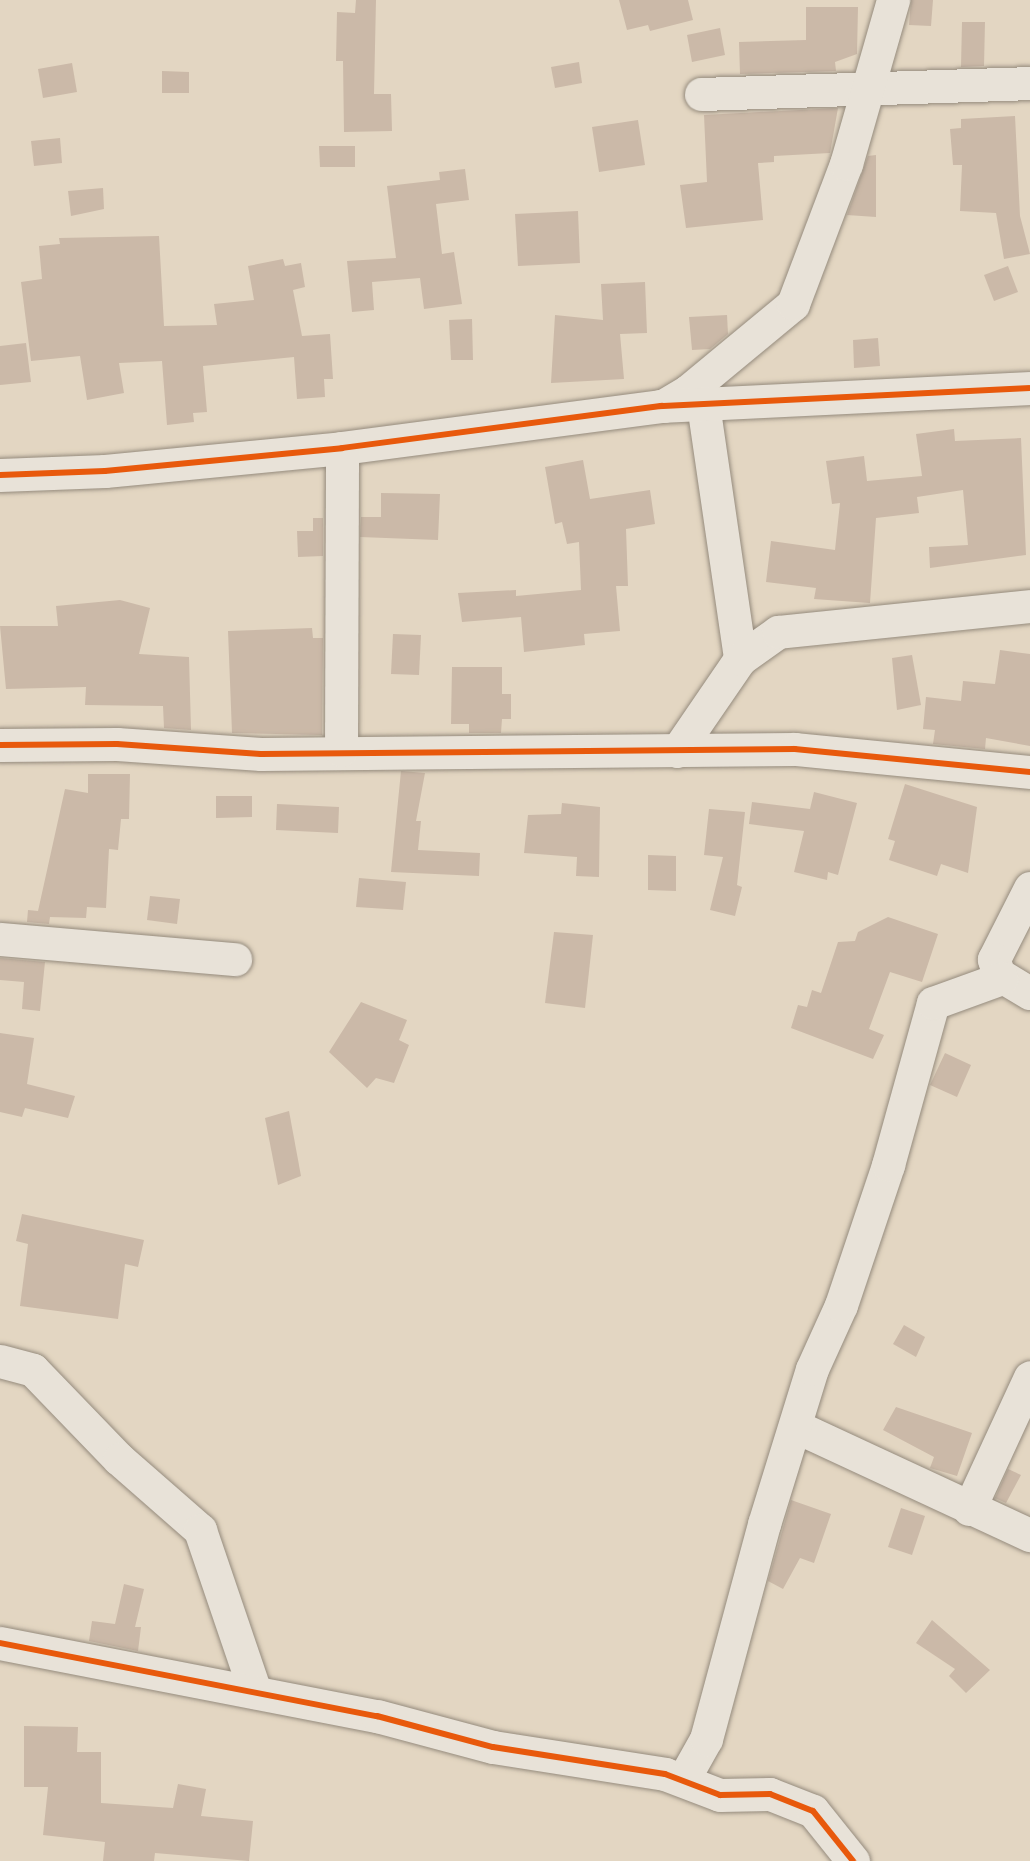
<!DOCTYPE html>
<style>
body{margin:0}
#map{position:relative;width:1030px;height:1861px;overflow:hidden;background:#e3d6c2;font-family:Vollkorn,serif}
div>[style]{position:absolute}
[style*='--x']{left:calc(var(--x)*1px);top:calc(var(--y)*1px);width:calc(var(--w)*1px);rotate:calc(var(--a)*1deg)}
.building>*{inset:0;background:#cbb9a8}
.roads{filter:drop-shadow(0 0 2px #958b7d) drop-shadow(0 0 2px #958b7d)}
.minor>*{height:33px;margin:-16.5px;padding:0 16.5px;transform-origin:16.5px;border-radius:16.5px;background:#e8e2d8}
.cycleway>*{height:6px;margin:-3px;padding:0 3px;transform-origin:3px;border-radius:3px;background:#e8590c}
span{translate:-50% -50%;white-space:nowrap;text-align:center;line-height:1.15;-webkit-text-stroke:5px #f6e7cf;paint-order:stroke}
</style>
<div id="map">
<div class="building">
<i style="clip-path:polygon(356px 0,376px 0,374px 94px,391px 94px,392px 131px,344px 132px,343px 61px,336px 61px,337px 12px,355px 13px)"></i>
<i style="clip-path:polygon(619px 0,688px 0,693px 20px,650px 31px,648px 25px,627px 30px)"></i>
<i style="clip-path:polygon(911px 0,933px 0,931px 26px,909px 25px)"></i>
<i style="clip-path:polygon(806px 7px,858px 7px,857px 54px,835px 62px,836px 71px,740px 74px,739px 42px,806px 40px)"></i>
<i style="clip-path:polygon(962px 22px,985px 22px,984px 66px,961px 67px)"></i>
<i style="clip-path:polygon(720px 28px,725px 55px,692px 62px,687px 35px)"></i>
<i style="clip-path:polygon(579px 62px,582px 83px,555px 88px,551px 67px)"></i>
<i style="clip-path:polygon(72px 63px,77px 92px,43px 98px,38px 69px)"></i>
<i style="clip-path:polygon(162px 71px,189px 72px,189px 93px,162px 93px)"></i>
<i style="clip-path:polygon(838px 108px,830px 153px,774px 156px,774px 162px,758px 163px,763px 220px,686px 228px,680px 185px,707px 182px,704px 115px)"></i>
<i style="clip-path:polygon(1015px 116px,1020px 216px,1030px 254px,1004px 259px,996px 213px,960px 211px,962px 165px,953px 165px,950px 129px,961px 128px,961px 119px)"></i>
<i style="clip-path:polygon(638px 120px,645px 165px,599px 172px,592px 127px)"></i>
<i style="clip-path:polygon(60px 138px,62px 163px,34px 166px,31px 141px)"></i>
<i style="clip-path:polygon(319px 146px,355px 146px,355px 167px,320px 167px)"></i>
<i style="clip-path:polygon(876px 155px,876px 217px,847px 215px,868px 156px)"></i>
<i style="clip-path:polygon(465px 169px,469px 200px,436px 204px,442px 254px,454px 252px,462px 304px,424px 309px,420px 278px,372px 282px,374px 310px,352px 312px,347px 261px,396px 258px,387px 186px,440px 180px,439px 172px)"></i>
<i style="clip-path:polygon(103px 188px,104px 209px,71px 216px,68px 191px)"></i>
<i style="clip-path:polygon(578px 211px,580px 263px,518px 266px,515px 214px)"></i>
<i style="clip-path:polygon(159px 236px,164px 326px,217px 325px,214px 304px,254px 300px,248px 266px,283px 259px,285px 266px,301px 263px,305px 287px,293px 290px,302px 336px,330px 334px,333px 379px,324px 379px,325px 397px,297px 399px,294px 357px,203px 366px,207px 412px,193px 413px,194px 422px,167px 425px,162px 361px,119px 363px,124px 393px,87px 400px,80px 356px,31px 361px,21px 282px,42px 279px,39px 246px,60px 244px,59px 238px)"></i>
<i style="clip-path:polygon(1008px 266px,1018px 292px,994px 301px,984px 275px)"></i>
<i style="clip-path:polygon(645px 282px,647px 333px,620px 334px,624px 379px,551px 383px,555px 315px,603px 320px,601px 284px)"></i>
<i style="clip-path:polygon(727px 315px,728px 334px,710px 349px,692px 350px,689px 317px)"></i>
<i style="clip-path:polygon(472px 319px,473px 360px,451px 360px,449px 320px)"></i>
<i style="clip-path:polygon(878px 338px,880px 366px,854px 368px,853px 340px)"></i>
<i style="clip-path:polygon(26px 343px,31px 382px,0 385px,0 346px)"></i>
<i style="clip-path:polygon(954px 429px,955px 441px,1021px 438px,1026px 555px,930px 568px,929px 547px,968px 545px,963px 490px,917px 497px,919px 513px,876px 518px,870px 603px,814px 599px,816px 588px,766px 582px,771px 541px,835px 550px,840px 503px,832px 504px,826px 461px,864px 456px,867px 481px,922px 476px,916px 434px)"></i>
<i style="clip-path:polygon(583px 460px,590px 499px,650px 490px,655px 524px,626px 529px,628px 586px,616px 586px,620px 631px,584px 634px,585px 645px,524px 652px,521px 617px,462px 622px,458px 593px,516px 590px,516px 596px,581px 590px,579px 542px,567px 544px,562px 522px,555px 524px,545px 467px)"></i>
<i style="clip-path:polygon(381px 493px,440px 494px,438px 540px,360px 537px,361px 517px,381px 517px)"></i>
<i style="clip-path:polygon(313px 518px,323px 518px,323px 556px,298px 557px,297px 531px,313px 531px)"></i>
<i style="clip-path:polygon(120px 600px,150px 608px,139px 654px,189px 657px,191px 730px,164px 728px,163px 706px,85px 705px,86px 687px,6px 689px,0 626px,58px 626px,56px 606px)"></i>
<i style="clip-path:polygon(312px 628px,313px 638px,323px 638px,322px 735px,232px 733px,228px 631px)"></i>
<i style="clip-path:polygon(393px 634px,421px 635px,419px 675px,391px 674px)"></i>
<i style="clip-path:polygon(1000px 650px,1030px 654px,1030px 746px,986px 738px,985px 749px,933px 744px,935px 730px,923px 729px,926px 697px,961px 701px,963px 681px,995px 684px)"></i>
<i style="clip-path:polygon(912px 655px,921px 705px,897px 710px,892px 658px)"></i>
<i style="clip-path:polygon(452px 667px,502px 667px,502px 694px,511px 694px,511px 719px,502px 719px,501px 733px,469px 733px,469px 724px,451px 724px)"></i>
<i style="clip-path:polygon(401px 771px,425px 773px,416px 821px,421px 821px,418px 850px,480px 853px,479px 876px,391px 872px)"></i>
<i style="clip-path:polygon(88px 774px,130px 774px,129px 819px,121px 819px,118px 850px,109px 849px,106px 908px,87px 907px,86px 918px,50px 917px,49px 924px,27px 922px,28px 910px,38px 911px,65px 789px,88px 793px)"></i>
<i style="clip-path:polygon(905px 784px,977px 807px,968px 873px,941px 864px,937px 876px,889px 860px,895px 841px,888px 839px)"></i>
<i style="clip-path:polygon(814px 792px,857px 803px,838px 875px,828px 872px,827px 880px,794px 872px,804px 831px,749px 824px,752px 802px,810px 809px)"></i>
<i style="clip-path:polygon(216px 796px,252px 796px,252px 817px,216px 818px)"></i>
<i style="clip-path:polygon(562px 803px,600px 807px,599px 877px,576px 876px,577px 857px,524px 853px,528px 815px,561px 814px)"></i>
<i style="clip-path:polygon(277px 804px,339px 807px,338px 833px,276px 830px)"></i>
<i style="clip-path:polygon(709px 809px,745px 812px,737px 885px,742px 887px,735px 916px,710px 910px,723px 857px,704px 855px)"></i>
<i style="clip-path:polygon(648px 855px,676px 856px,676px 891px,648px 890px)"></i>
<i style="clip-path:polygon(359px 878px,406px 882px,403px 910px,356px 907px)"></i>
<i style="clip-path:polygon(150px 896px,180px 899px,177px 924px,147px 920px)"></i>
<i style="clip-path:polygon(888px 917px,938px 934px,922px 982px,890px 972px,869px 1029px,884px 1035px,873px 1059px,791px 1028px,798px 1005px,807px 1007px,812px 990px,821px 993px,838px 942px,855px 941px,858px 932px)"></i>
<i style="clip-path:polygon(554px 932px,593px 935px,585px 1008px,545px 1003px)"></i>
<i style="clip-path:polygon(0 958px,45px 962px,40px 1011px,22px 1009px,24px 982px,0 980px)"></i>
<i style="clip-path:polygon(361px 1002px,407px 1020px,399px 1040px,409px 1045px,394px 1083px,376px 1078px,367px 1088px,329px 1052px)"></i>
<i style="clip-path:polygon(0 1033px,34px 1038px,27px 1084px,75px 1096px,68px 1118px,25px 1108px,22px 1117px,0 1112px)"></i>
<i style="clip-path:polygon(945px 1053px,971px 1065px,957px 1097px,930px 1085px)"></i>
<i style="clip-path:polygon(289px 1111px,301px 1176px,278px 1185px,265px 1118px)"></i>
<i style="clip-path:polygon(22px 1214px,144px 1240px,138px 1267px,125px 1264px,118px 1319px,20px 1306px,28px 1244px,16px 1241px)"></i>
<i style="clip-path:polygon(904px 1325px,925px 1337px,916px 1357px,893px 1344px)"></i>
<i style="clip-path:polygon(896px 1407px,972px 1433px,957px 1476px,930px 1468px,934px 1457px,883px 1430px)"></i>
<i style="clip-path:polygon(1008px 1469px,1021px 1475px,1006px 1503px,995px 1498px)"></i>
<i style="clip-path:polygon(791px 1500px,831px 1514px,814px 1563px,800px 1558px,783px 1589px,768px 1581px)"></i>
<i style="clip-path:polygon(901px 1508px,925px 1516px,912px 1555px,888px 1547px)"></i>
<i style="clip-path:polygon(124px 1584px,144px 1589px,135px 1627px,141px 1627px,138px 1651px,89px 1641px,92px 1621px,115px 1624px)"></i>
<i style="clip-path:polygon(932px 1620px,990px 1670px,966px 1693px,949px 1676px,955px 1669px,916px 1643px)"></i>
<i style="clip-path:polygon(24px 1726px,78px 1727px,77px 1752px,101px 1752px,101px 1803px,173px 1808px,178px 1784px,206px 1789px,201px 1816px,253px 1821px,249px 1861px,155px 1853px,154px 1861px,103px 1861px,105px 1842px,43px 1835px,48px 1787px,24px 1787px)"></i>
</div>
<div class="roads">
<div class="minor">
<i style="--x:701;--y:94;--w:329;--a:-1.9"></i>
<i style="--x:688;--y:391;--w:20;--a:41"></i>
<i style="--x:703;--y:404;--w:258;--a:81.7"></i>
<i style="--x:663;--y:406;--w:29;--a:-31"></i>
<i style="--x:688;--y:391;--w:136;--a:-39.6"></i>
<i style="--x:793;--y:304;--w:150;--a:-69.3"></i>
<i style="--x:846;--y:164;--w:171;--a:-74"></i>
<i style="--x:0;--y:475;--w:105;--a:-2.2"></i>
<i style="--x:105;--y:471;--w:238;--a:-5.5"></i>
<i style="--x:342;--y:448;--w:322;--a:-7.5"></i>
<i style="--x:661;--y:406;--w:369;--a:-2.8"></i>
<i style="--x:0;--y:745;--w:117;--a:-0.5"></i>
<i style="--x:117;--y:744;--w:144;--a:4"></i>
<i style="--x:261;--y:754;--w:534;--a:-0.54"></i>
<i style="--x:795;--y:749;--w:236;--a:5.6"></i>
<i style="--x:341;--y:750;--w:302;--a:-89.8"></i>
<i style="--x:677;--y:751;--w:112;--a:-55.6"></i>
<i style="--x:740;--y:659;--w:47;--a:-35.4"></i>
<i style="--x:778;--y:632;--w:253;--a:-5.9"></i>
<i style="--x:1030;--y:888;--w:80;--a:116.9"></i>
<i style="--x:994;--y:959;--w:16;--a:75"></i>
<i style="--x:998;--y:974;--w:37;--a:31"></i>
<i style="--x:0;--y:939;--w:236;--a:4.9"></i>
<i style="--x:0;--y:1361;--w:34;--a:15"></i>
<i style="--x:33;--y:1370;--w:124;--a:46"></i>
<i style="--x:119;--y:1459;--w:108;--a:41.2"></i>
<i style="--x:200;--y:1530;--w:171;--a:71.2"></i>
<i style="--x:797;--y:1427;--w:257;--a:24.9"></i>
<i style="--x:969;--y:1509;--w:145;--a:-65.2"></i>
<i style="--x:0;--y:1643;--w:384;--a:11"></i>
<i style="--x:377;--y:1716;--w:120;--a:15"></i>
<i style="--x:493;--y:1747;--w:174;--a:8.9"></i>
<i style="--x:665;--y:1774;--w:59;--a:20.9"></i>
<i style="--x:720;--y:1795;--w:50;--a:-1.1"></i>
<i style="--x:770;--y:1794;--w:46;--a:21.6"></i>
<i style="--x:813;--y:1811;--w:64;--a:51.3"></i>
<i style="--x:683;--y:1780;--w:47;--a:-60.7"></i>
<i style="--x:706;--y:1739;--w:223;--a:-74.9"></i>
<i style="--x:764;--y:1524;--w:162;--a:-72.8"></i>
<i style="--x:812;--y:1369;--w:70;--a:-65.6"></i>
<i style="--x:841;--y:1305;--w:148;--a:-71.4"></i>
<i style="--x:888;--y:1165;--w:168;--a:-74.5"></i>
<i style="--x:933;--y:1003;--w:73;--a:-19.9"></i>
</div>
</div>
<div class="cycleway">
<i style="--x:0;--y:475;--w:105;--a:-2.2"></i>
<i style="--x:105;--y:471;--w:238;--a:-5.5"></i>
<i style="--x:342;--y:448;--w:322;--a:-7.5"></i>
<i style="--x:661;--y:406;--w:369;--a:-2.8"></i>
<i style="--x:0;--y:745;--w:117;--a:-0.5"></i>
<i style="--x:117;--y:744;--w:144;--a:4"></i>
<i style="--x:261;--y:754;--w:534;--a:-0.54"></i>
<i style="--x:795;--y:749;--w:236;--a:5.6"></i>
<i style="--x:0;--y:1643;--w:384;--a:11"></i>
<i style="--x:377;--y:1716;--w:120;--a:15"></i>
<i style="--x:493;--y:1747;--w:174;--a:8.9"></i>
<i style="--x:665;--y:1774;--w:59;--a:20.9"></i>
<i style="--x:720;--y:1795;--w:50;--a:-1.1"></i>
<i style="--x:770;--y:1794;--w:46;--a:21.6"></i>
<i style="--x:813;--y:1811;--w:64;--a:51.3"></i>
</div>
</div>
